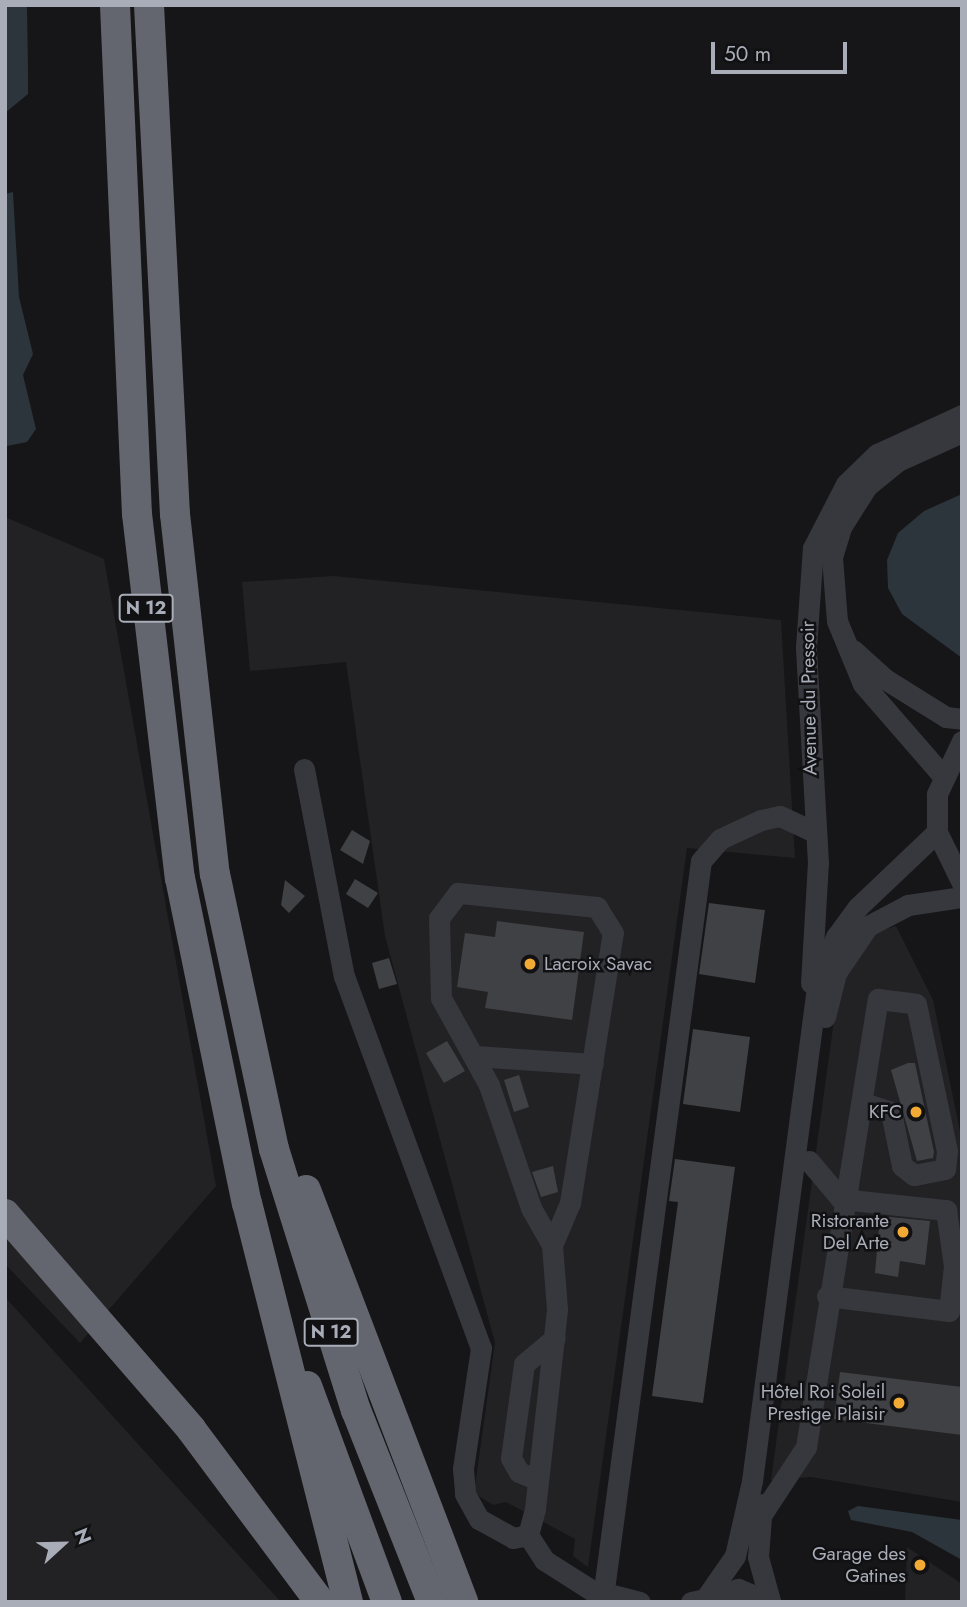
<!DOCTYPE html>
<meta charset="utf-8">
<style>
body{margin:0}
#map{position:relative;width:967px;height:1607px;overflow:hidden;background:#161618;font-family:Jost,sans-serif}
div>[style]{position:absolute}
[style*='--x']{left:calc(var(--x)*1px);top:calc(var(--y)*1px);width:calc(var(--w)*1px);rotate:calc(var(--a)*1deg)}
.built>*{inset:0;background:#222225}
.water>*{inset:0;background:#2c353c}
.building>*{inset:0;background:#404145}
.minor>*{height:21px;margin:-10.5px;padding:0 10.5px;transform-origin:10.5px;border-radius:10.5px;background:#37383d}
.highway>*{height:30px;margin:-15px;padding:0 15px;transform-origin:15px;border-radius:15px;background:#63666e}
.dots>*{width:19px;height:19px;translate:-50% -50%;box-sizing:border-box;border:4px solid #111113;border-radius:50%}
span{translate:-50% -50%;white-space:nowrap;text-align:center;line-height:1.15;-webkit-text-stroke:5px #111113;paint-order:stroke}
.shield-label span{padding:2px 5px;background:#111113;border:2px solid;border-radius:5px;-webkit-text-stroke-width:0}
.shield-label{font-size:18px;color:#a8adb8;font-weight:700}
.street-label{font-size:19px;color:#a8adb8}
.poi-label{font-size:19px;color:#a8adb8}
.left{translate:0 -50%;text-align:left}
.right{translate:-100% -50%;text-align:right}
.frame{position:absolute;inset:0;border:7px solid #a8adb8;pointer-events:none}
.north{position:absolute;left:28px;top:1509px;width:70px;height:70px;-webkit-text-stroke:5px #111113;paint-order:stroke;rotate:68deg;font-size:19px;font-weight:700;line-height:28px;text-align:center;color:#a8adb8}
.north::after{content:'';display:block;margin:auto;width:24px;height:32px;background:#a8adb8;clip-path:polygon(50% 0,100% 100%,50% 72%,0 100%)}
.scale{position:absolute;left:711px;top:42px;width:136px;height:32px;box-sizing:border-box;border:4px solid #a8adb8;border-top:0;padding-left:9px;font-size:21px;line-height:24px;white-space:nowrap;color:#a8adb8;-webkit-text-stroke:5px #111113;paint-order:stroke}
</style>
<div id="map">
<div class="built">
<i style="clip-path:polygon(5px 517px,104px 559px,216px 1186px,80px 1343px,5px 1264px)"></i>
<i style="clip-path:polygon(334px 576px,781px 620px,795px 858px,687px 848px,588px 1567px,573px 1556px,575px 1539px,506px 1502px,493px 1505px,474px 1493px,495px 1343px,385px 936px,346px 662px,250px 671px,242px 582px)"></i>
<i style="clip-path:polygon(896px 926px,933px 1000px,962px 1141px,962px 1502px,811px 1477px,771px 1480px,838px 991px,869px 935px)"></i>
<i style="clip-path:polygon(5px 1297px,281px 1602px,5px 1602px)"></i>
<i style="clip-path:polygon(907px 1547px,962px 1584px,962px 1602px,905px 1602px)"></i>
</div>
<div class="water">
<i style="clip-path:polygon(5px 5px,27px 5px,28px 71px,28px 94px,5px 113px)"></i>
<i style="clip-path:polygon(13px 192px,19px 297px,33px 354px,23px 375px,36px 429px,27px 442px,7px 446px,5px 194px)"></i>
<i style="clip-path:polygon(962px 494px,962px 658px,902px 614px,888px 588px,887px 560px,898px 533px,924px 511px)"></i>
<i style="clip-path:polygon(858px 1506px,962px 1520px,962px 1560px,912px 1532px,851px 1520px,848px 1511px)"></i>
</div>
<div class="building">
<i style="clip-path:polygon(352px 830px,370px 841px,363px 864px,340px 850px)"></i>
<i style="clip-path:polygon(355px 879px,378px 893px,368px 908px,346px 894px)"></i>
<i style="clip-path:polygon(285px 880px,305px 896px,289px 913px,281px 905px)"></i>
<i style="clip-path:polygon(709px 903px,765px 910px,755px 983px,699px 974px)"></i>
<i style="clip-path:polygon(497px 921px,584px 932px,572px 1020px,485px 1008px,488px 992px,457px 987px,465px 933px,495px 937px)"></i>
<i style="clip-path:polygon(389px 958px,397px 984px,379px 989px,372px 963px)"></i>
<i style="clip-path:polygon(693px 1029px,750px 1037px,740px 1112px,683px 1104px)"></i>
<i style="clip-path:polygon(447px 1041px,465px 1071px,444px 1083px,426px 1053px)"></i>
<i style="clip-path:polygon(908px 1063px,915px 1063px,934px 1152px,933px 1158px,917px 1161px,891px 1070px)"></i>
<i style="clip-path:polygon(519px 1075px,529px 1107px,514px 1112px,504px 1080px)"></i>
<i style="clip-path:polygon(675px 1159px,735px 1167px,703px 1403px,652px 1396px,678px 1202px,669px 1201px)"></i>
<i style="clip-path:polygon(553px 1166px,558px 1192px,541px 1197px,532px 1172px)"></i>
<i style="clip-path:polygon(880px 1216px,930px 1221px,925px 1265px,900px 1261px,898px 1277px,875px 1273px)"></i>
<i style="clip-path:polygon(840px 1372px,962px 1387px,962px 1435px,834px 1419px)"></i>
</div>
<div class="minor">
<i style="--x:853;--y:650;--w:43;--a:42.2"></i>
<i style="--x:885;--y:679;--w:72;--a:31.9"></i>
<i style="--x:946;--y:717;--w:16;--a:7"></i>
<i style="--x:962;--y:741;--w:59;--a:115.3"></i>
<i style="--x:937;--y:794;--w:38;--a:90"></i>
<i style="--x:937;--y:832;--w:57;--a:63.9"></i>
<i style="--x:304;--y:769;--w:211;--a:79.1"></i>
<i style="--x:344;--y:976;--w:396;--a:69.8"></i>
<i style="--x:481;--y:1348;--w:122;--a:98.5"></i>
<i style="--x:463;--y:1469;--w:25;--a:85"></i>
<i style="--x:465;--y:1494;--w:29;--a:61"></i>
<i style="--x:479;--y:1519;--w:39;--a:29"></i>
<i style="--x:513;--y:1538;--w:15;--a:-11"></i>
<i style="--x:528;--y:1535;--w:27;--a:-75"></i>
<i style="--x:535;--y:1509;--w:201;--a:-83.7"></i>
<i style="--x:557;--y:1309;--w:64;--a:-94.5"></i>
<i style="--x:552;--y:1245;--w:46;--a:-66.8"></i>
<i style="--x:570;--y:1203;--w:273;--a:-81"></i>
<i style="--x:613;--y:933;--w:31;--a:-122"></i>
<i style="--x:597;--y:907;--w:140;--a:-174.2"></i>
<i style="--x:458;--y:893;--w:31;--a:127"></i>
<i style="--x:439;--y:918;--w:80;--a:88.6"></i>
<i style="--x:441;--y:998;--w:99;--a:61.1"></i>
<i style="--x:489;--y:1085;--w:130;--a:71.1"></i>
<i style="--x:531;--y:1208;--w:43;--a:60.4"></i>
<i style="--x:943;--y:776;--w:122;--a:-131"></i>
<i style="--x:863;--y:684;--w:68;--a:-112.4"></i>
<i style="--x:837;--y:621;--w:64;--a:-94.5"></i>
<i style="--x:832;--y:557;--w:31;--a:-73"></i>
<i style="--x:841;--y:527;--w:49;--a:-57.6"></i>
<i style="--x:867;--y:486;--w:40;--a:-39"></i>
<i style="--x:898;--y:461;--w:70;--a:-24.4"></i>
<i style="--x:811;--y:983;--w:120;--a:-86.7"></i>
<i style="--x:818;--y:863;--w:216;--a:-93.2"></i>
<i style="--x:806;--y:647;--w:99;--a:-86"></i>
<i style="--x:813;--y:548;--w:72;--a:-62.7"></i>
<i style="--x:846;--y:484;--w:43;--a:-44.1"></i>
<i style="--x:877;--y:454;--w:94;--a:-24.6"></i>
<i style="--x:825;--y:1017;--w:45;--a:-76"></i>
<i style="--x:836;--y:973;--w:57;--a:-55.8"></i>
<i style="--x:868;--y:926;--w:45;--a:-27.7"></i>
<i style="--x:908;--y:905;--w:55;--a:-8.4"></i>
<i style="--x:475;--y:1056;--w:118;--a:3.9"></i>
<i style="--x:809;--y:1161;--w:50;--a:49.9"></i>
<i style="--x:841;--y:1199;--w:106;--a:6"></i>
<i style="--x:946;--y:1210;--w:57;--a:81.9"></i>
<i style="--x:954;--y:1266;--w:45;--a:96.3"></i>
<i style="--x:949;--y:1311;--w:123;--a:-173"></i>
<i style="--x:538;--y:1480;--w:21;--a:-157"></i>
<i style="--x:519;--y:1472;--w:16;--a:-120"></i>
<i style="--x:511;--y:1458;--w:95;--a:-82.1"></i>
<i style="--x:524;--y:1364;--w:40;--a:-40"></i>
<i style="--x:762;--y:1504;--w:53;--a:94.3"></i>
<i style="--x:758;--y:1557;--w:46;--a:74.7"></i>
<i style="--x:760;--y:1517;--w:84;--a:-56.7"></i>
<i style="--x:806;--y:1447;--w:454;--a:-80.9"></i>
<i style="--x:878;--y:999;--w:38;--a:7"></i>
<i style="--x:916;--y:1004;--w:150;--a:78.1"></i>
<i style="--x:947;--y:1151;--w:18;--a:96"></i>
<i style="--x:945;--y:1169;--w:32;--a:169"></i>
<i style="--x:914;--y:1175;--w:15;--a:-143"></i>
<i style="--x:902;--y:1166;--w:55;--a:-101.5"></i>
<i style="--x:891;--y:1112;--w:29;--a:-162"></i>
<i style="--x:528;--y:1535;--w:30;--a:57"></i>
<i style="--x:544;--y:1560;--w:78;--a:32.5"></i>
<i style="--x:597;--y:1591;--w:44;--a:14.3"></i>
<i style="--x:603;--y:1597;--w:742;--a:-82.42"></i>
<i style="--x:701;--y:861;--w:29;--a:-49"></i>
<i style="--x:720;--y:839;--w:45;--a:-24.9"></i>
<i style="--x:761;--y:820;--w:19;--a:-12"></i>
<i style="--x:780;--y:816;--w:38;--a:25"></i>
<i style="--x:704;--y:1600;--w:36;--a:-18"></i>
<i style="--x:738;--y:1589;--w:35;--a:22"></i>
<i style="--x:691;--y:1602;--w:14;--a:-12"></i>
<i style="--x:705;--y:1599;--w:52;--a:-55.1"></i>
<i style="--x:735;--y:1556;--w:77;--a:-77.2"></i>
<i style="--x:752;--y:1481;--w:505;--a:-82.5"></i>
<i style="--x:818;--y:980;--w:47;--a:-67.3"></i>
<i style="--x:836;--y:937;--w:37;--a:-54"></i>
<i style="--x:858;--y:907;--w:109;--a:-43.5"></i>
</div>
<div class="highway">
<i style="--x:115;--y:5;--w:509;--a:87.53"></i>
<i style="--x:137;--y:514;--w:367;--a:83.3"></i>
<i style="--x:180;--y:878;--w:332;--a:78.4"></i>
<i style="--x:247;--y:1203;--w:412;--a:75.8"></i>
<i style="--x:149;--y:5;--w:510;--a:87.08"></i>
<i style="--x:175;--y:514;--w:362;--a:83.7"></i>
<i style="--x:215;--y:874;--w:281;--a:77.9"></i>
<i style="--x:274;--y:1149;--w:274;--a:72.6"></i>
<i style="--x:356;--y:1410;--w:206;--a:68.4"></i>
<i style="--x:306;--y:1190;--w:441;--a:69.1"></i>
<i style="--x:5;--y:1214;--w:284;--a:49.1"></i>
<i style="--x:191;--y:1429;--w:216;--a:53.3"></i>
<i style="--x:307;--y:1386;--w:230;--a:69.7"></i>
</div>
<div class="dots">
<i style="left:530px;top:964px;background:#f1ab35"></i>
<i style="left:916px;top:1112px;background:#f1ab35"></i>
<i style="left:903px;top:1232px;background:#f1ab35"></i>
<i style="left:899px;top:1403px;background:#f1ab35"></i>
<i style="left:920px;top:1565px;background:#f1ab35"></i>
</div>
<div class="shield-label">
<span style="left:146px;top:608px">N 12</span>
<span style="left:331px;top:1332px">N 12</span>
</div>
<div class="street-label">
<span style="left:809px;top:698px;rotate:-91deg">Avenue du Pressoir</span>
</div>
<div class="poi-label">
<span class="left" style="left:544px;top:964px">Lacroix Savac</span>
<span class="right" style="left:902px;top:1112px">KFC</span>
<span class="right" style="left:889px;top:1232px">Ristorante<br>Del Arte</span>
<span class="right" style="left:885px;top:1403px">Hôtel Roi Soleil<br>Prestige Plaisir</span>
<span class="right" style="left:906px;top:1565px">Garage des<br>Gatines</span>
</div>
<div class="frame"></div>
<div class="north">N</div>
<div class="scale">50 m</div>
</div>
